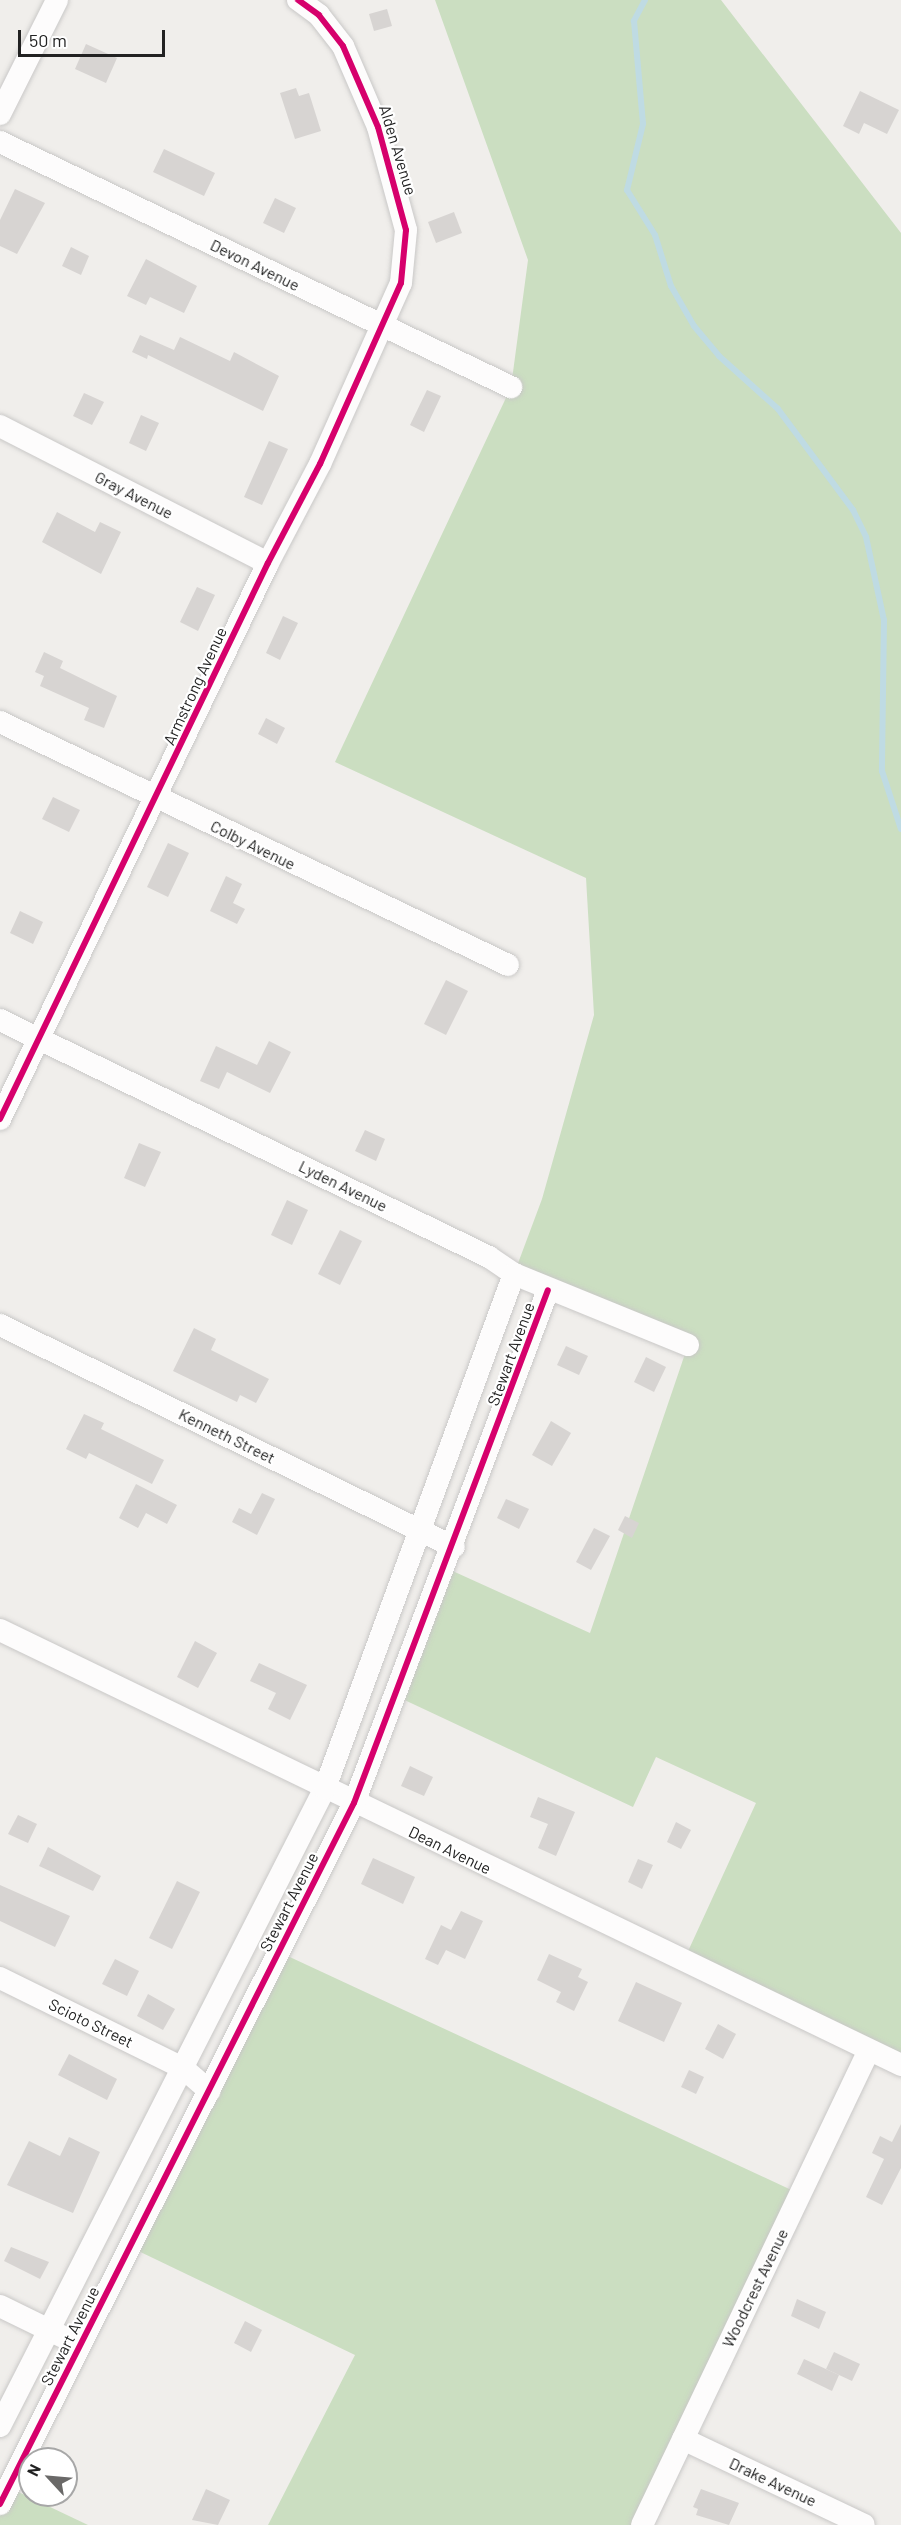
<!DOCTYPE html>
<style>
body{margin:0}
#map{position:relative;width:901px;height:2525px;overflow:hidden;background:#f0eeeb;font-family:Barlow,sans-serif}
div>[style]{position:absolute}
[style*='--x']{left:calc(var(--x)*1px);top:calc(var(--y)*1px);width:calc(var(--w)*1px);rotate:calc(var(--a)*1deg)}
.forest>*{inset:0;background:#cbdec1}
.stream>*{height:6px;margin:-3px;padding:0 3px;transform-origin:3px;border-radius:3px;background:#bfdbe3}
.building>*{inset:0;background:#d7d4d2}
.roads{filter:drop-shadow(0 0 2px #c9c8c7) drop-shadow(0 0 2px #c9c8c7)}
.minor>*{height:22px;margin:-11px;padding:0 11px;transform-origin:11px;border-radius:11px;background:#fdfcfc}
.cycleway>*{height:6px;margin:-3px;padding:0 3px;transform-origin:3px;border-radius:3px;background:#d6006c}
span{translate:-50% -50%;white-space:nowrap;text-align:center;line-height:1.15;-webkit-text-stroke:4.5px #fff;paint-order:stroke}
.street-label{font-size:16px;color:#222}
.north{position:absolute;left:18px;top:2447px;width:60px;height:60px;box-sizing:border-box;background:#fff;border:2px solid #a7a7a7;border-radius:50%;rotate:296deg;font-size:16px;font-weight:700;line-height:24px;text-align:center;color:#222}
.north::after{content:'';display:block;margin:auto;width:21px;height:27px;background:#6a6968;clip-path:polygon(50% 0,100% 100%,50% 72%,0 100%)}
.scale{position:absolute;left:18px;top:30px;width:147px;height:27px;box-sizing:border-box;border:3px solid #222;border-top:0;padding-left:8px;font-size:18px;line-height:21px;white-space:nowrap;color:#222;-webkit-text-stroke:4px #fff;paint-order:stroke}
</style>
<div id="map">
<div class="forest">
<i style="clip-path:polygon(435px 0,721px 0,901px 233px,901px 2065px,684px 1960px,756px 1803px,656px 1757px,633px 1807px,396px 1696px,446px 1568px,590px 1633px,688px 1345px,514px 1274px,542px 1199px,594px 1015px,586px 878px,335px 762px,511px 387px,528px 260px)"></i>
<i style="clip-path:polygon(279px 1952px,800px 2194px,642px 2525px,268px 2525px,355px 2355px,130px 2247px)"></i>
<i style="clip-path:polygon(8px 2487px,88px 2525px,0 2525px,0 2504px)"></i>
</div>
<div class="stream">
<i style="--x:645;--y:0;--w:24;--a:118"></i>
<i style="--x:634;--y:21;--w:103;--a:85"></i>
<i style="--x:643;--y:124;--w:68;--a:103.6"></i>
<i style="--x:627;--y:190;--w:53;--a:58.1"></i>
<i style="--x:655;--y:235;--w:53;--a:72.6"></i>
<i style="--x:671;--y:286;--w:46;--a:60.1"></i>
<i style="--x:694;--y:326;--w:39;--a:50"></i>
<i style="--x:719;--y:356;--w:79;--a:41.9"></i>
<i style="--x:778;--y:409;--w:126;--a:53.4"></i>
<i style="--x:853;--y:510;--w:30;--a:64"></i>
<i style="--x:866;--y:537;--w:85;--a:77.8"></i>
<i style="--x:884;--y:620;--w:151;--a:90.8"></i>
<i style="--x:882;--y:771;--w:61;--a:71.9"></i>
</div>
<div class="building">
<i style="clip-path:polygon(387px 9px,392px 26px,374px 31px,369px 14px)"></i>
<i style="clip-path:polygon(86px 44px,117px 58px,106px 83px,75px 69px)"></i>
<i style="clip-path:polygon(296px 88px,299px 96px,309px 93px,321px 131px,295px 139px,280px 93px)"></i>
<i style="clip-path:polygon(860px 91px,899px 110px,887px 134px,864px 123px,859px 134px,843px 126px)"></i>
<i style="clip-path:polygon(164px 149px,215px 173px,204px 196px,153px 172px)"></i>
<i style="clip-path:polygon(15px 189px,45px 203px,17px 254px,0 246px,0 220px)"></i>
<i style="clip-path:polygon(275px 198px,296px 208px,284px 233px,263px 223px)"></i>
<i style="clip-path:polygon(454px 212px,462px 233px,436px 243px,428px 222px)"></i>
<i style="clip-path:polygon(71px 247px,89px 256px,81px 275px,62px 266px)"></i>
<i style="clip-path:polygon(146px 259px,197px 286px,184px 313px,150px 297px,146px 305px,127px 296px)"></i>
<i style="clip-path:polygon(140px 335px,174px 350px,180px 337px,230px 361px,234px 352px,279px 376px,263px 411px,148px 355px,147px 359px,132px 352px)"></i>
<i style="clip-path:polygon(427px 390px,441px 396px,424px 432px,410px 425px)"></i>
<i style="clip-path:polygon(84px 393px,104px 402px,92px 425px,73px 416px)"></i>
<i style="clip-path:polygon(141px 415px,159px 423px,146px 451px,129px 443px)"></i>
<i style="clip-path:polygon(269px 441px,288px 449px,262px 505px,244px 497px)"></i>
<i style="clip-path:polygon(57px 512px,95px 532px,100px 522px,121px 532px,101px 574px,42px 542px)"></i>
<i style="clip-path:polygon(197px 587px,215px 595px,198px 631px,180px 622px)"></i>
<i style="clip-path:polygon(283px 616px,298px 623px,280px 660px,266px 653px)"></i>
<i style="clip-path:polygon(44px 652px,63px 661px,60px 668px,117px 696px,104px 728px,84px 720px,89px 708px,40px 686px,44px 676px,35px 672px)"></i>
<i style="clip-path:polygon(266px 718px,285px 728px,277px 744px,258px 734px)"></i>
<i style="clip-path:polygon(53px 797px,80px 810px,69px 832px,42px 819px)"></i>
<i style="clip-path:polygon(168px 843px,189px 853px,168px 897px,147px 887px)"></i>
<i style="clip-path:polygon(226px 876px,242px 884px,233px 903px,245px 909px,237px 924px,210px 911px)"></i>
<i style="clip-path:polygon(20px 911px,43px 922px,33px 944px,10px 933px)"></i>
<i style="clip-path:polygon(446px 980px,468px 991px,446px 1035px,424px 1024px)"></i>
<i style="clip-path:polygon(269px 1041px,291px 1052px,270px 1093px,227px 1072px,219px 1089px,200px 1081px,216px 1046px,257px 1065px)"></i>
<i style="clip-path:polygon(365px 1130px,385px 1139px,376px 1161px,355px 1151px)"></i>
<i style="clip-path:polygon(139px 1143px,161px 1152px,145px 1187px,124px 1178px)"></i>
<i style="clip-path:polygon(287px 1200px,308px 1210px,292px 1245px,271px 1235px)"></i>
<i style="clip-path:polygon(340px 1230px,362px 1241px,340px 1285px,318px 1274px)"></i>
<i style="clip-path:polygon(194px 1328px,216px 1339px,211px 1350px,269px 1379px,256px 1403px,240px 1395px,237px 1402px,173px 1371px)"></i>
<i style="clip-path:polygon(566px 1346px,588px 1356px,579px 1375px,557px 1365px)"></i>
<i style="clip-path:polygon(646px 1357px,666px 1367px,654px 1392px,634px 1382px)"></i>
<i style="clip-path:polygon(84px 1414px,104px 1423px,101px 1429px,164px 1460px,152px 1484px,89px 1453px,86px 1459px,66px 1449px)"></i>
<i style="clip-path:polygon(551px 1421px,571px 1433px,552px 1466px,532px 1455px)"></i>
<i style="clip-path:polygon(136px 1484px,177px 1505px,167px 1524px,146px 1513px,138px 1528px,119px 1518px)"></i>
<i style="clip-path:polygon(262px 1493px,275px 1499px,257px 1535px,232px 1522px,239px 1508px,251px 1514px)"></i>
<i style="clip-path:polygon(506px 1499px,529px 1509px,519px 1529px,497px 1518px)"></i>
<i style="clip-path:polygon(625px 1516px,639px 1523px,632px 1538px,618px 1530px)"></i>
<i style="clip-path:polygon(594px 1528px,610px 1536px,591px 1570px,576px 1562px)"></i>
<i style="clip-path:polygon(195px 1641px,217px 1653px,198px 1688px,177px 1677px)"></i>
<i style="clip-path:polygon(259px 1663px,307px 1685px,290px 1720px,268px 1709px,276px 1693px,250px 1681px)"></i>
<i style="clip-path:polygon(410px 1766px,433px 1777px,424px 1796px,401px 1786px)"></i>
<i style="clip-path:polygon(538px 1797px,575px 1812px,556px 1856px,538px 1848px,548px 1824px,530px 1817px)"></i>
<i style="clip-path:polygon(18px 1815px,37px 1824px,28px 1843px,8px 1834px)"></i>
<i style="clip-path:polygon(676px 1822px,691px 1830px,681px 1849px,667px 1842px)"></i>
<i style="clip-path:polygon(48px 1847px,101px 1876px,93px 1891px,39px 1866px)"></i>
<i style="clip-path:polygon(373px 1858px,415px 1877px,403px 1904px,361px 1884px)"></i>
<i style="clip-path:polygon(638px 1859px,653px 1865px,642px 1889px,628px 1882px)"></i>
<i style="clip-path:polygon(177px 1881px,200px 1892px,172px 1949px,149px 1938px)"></i>
<i style="clip-path:polygon(0 1885px,70px 1916px,55px 1947px,0 1921px)"></i>
<i style="clip-path:polygon(461px 1911px,483px 1921px,465px 1959px,446px 1950px,438px 1965px,425px 1959px,441px 1925px,451px 1930px)"></i>
<i style="clip-path:polygon(549px 1954px,582px 1969px,578px 1977px,588px 1982px,574px 2011px,556px 2002px,561px 1992px,537px 1980px)"></i>
<i style="clip-path:polygon(115px 1959px,139px 1971px,127px 1996px,102px 1984px)"></i>
<i style="clip-path:polygon(636px 1982px,682px 2003px,664px 2042px,618px 2021px)"></i>
<i style="clip-path:polygon(148px 1994px,175px 2009px,163px 2030px,137px 2016px)"></i>
<i style="clip-path:polygon(718px 2024px,736px 2034px,723px 2059px,705px 2049px)"></i>
<i style="clip-path:polygon(69px 2054px,117px 2079px,107px 2100px,58px 2075px)"></i>
<i style="clip-path:polygon(689px 2070px,704px 2077px,696px 2094px,681px 2087px)"></i>
<i style="clip-path:polygon(901px 2124px,901px 2168px,882px 2205px,866px 2197px,884px 2159px,872px 2153px,880px 2136px,892px 2142px)"></i>
<i style="clip-path:polygon(69px 2137px,100px 2152px,73px 2213px,7px 2185px,29px 2141px,60px 2156px)"></i>
<i style="clip-path:polygon(11px 2247px,49px 2262px,40px 2279px,4px 2261px)"></i>
<i style="clip-path:polygon(797px 2299px,826px 2312px,819px 2329px,791px 2316px)"></i>
<i style="clip-path:polygon(245px 2321px,262px 2330px,251px 2352px,234px 2343px)"></i>
<i style="clip-path:polygon(834px 2352px,860px 2364px,852px 2381px,826px 2369px)"></i>
<i style="clip-path:polygon(804px 2359px,839px 2375px,832px 2391px,797px 2374px)"></i>
<i style="clip-path:polygon(206px 2489px,230px 2500px,218px 2525px,192px 2520px)"></i>
<i style="clip-path:polygon(701px 2489px,739px 2503px,729px 2525px,696px 2515px,698px 2509px,693px 2507px)"></i>
</div>
<div class="roads">
<div class="minor">
<i style="--x:0;--y:114;--w:127;--a:-63.4"></i>
<i style="--x:0;--y:142;--w:567;--a:25.62"></i>
<i style="--x:0;--y:426;--w:301;--a:27.1"></i>
<i style="--x:0;--y:722;--w:563;--a:25.56"></i>
<i style="--x:0;--y:1020;--w:543;--a:25.86"></i>
<i style="--x:489;--y:1257;--w:30;--a:34"></i>
<i style="--x:514;--y:1274;--w:188;--a:22.2"></i>
<i style="--x:0;--y:1119;--w:617;--a:-64.27"></i>
<i style="--x:268;--y:563;--w:112;--a:-62.3"></i>
<i style="--x:320;--y:464;--w:198;--a:-65.9"></i>
<i style="--x:401;--y:283;--w:53;--a:-84.6"></i>
<i style="--x:406;--y:230;--w:107;--a:-105.2"></i>
<i style="--x:378;--y:127;--w:88;--a:-113.4"></i>
<i style="--x:343;--y:46;--w:39;--a:-128"></i>
<i style="--x:319;--y:15;--w:26;--a:-144"></i>
<i style="--x:0;--y:1325;--w:505;--a:26.06"></i>
<i style="--x:0;--y:1630;--w:1001;--a:25.77"></i>
<i style="--x:0;--y:1978;--w:204;--a:26.2"></i>
<i style="--x:183;--y:2068;--w:35;--a:41"></i>
<i style="--x:0;--y:2306;--w:89;--a:26"></i>
<i style="--x:0;--y:2426;--w:716;--a:-63.01"></i>
<i style="--x:325;--y:1788;--w:548;--a:-69.81"></i>
<i style="--x:683;--y:2439;--w:200;--a:25.4"></i>
<i style="--x:0;--y:2504;--w:785;--a:-63.21"></i>
<i style="--x:354;--y:1803;--w:548;--a:-69.29"></i>
<i style="--x:642;--y:2525;--w:526;--a:-64.46"></i>
</div>
</div>
<div class="cycleway">
<i style="--x:0;--y:1119;--w:617;--a:-64.27"></i>
<i style="--x:268;--y:563;--w:112;--a:-62.3"></i>
<i style="--x:320;--y:464;--w:198;--a:-65.9"></i>
<i style="--x:401;--y:283;--w:53;--a:-84.6"></i>
<i style="--x:406;--y:230;--w:107;--a:-105.2"></i>
<i style="--x:378;--y:127;--w:88;--a:-113.4"></i>
<i style="--x:343;--y:46;--w:39;--a:-128"></i>
<i style="--x:319;--y:15;--w:26;--a:-144"></i>
<i style="--x:0;--y:2504;--w:785;--a:-63.21"></i>
<i style="--x:354;--y:1803;--w:548;--a:-69.29"></i>
</div>
<div class="street-label">
<span style="left:398px;top:150px;rotate:73deg">Alden Avenue</span>
<span style="left:255px;top:265px;rotate:26deg">Devon Avenue</span>
<span style="left:134px;top:495px;rotate:27deg">Gray Avenue</span>
<span style="left:195px;top:686px;rotate:-65deg">Armstrong Avenue</span>
<span style="left:253px;top:845px;rotate:26deg">Colby Avenue</span>
<span style="left:343px;top:1186px;rotate:26deg">Lyden Avenue</span>
<span style="left:511px;top:1354px;rotate:-70deg">Stewart Avenue</span>
<span style="left:227px;top:1436px;rotate:26deg">Kenneth Street</span>
<span style="left:450px;top:1850px;rotate:26deg">Dean Avenue</span>
<span style="left:289px;top:1902px;rotate:-63deg">Stewart Avenue</span>
<span style="left:91px;top:2023px;rotate:26deg">Scioto Street</span>
<span style="left:755px;top:2288px;rotate:-64deg">Woodcrest Avenue</span>
<span style="left:70px;top:2336px;rotate:-63deg">Stewart Avenue</span>
<span style="left:773px;top:2482px;rotate:25deg">Drake Avenue</span>
</div>
<div class="north">N</div>
<div class="scale">50 m</div>
</div>
